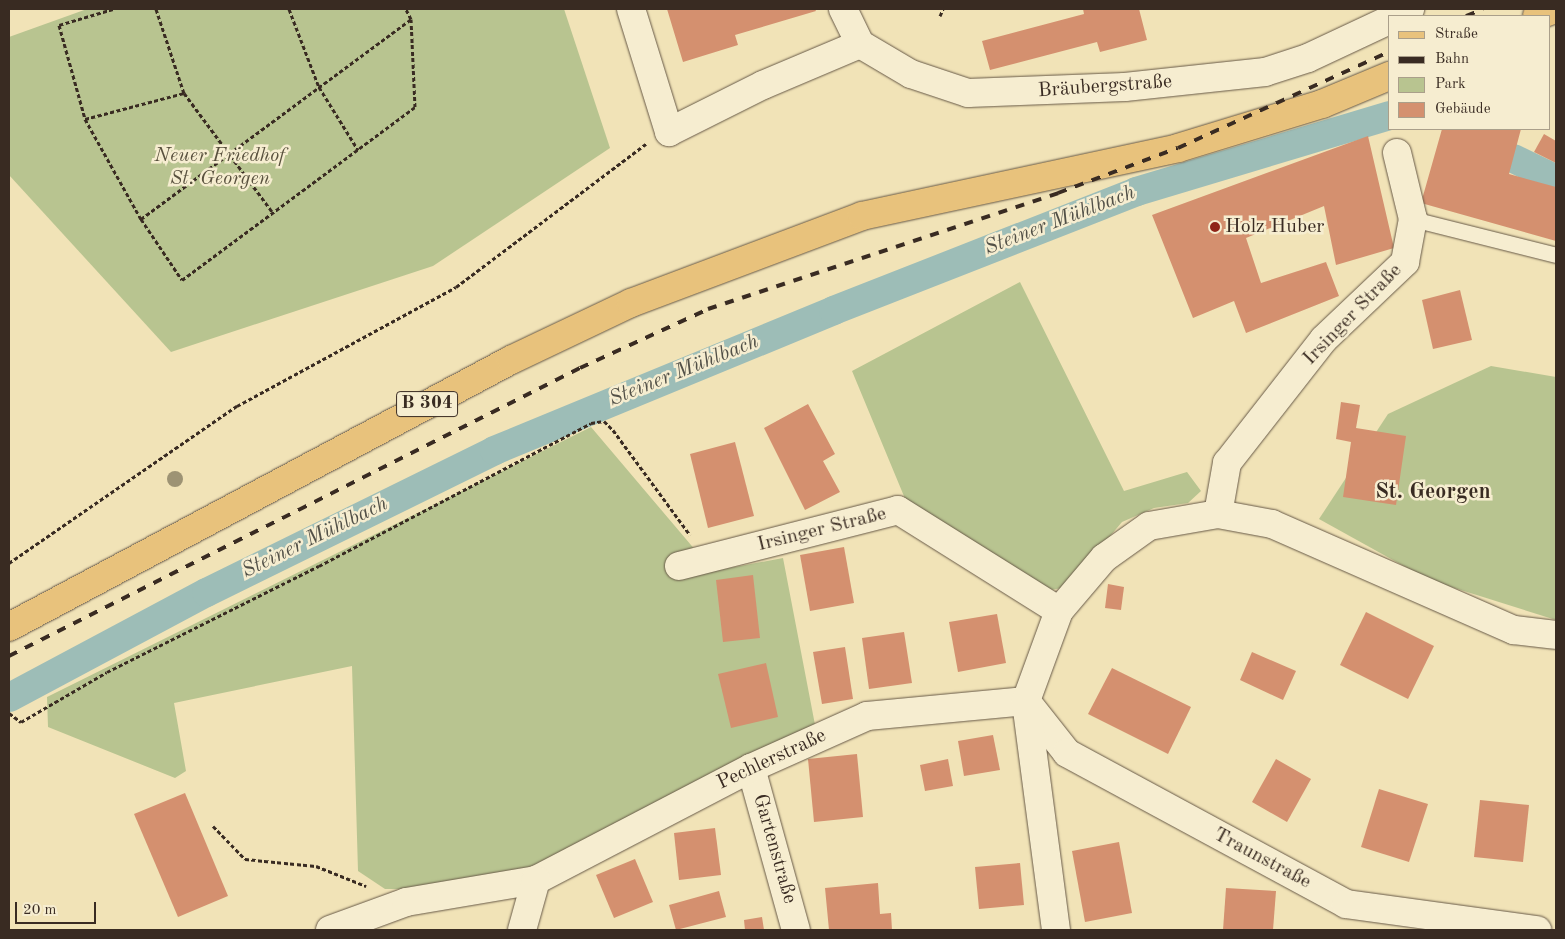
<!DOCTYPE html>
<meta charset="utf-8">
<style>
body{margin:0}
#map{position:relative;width:1565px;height:939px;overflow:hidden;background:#f1e3b7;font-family:"Old Standard TT",serif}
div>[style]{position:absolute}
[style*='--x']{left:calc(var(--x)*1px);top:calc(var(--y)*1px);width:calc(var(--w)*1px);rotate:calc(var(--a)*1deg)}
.green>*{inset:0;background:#b8c490}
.canal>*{height:29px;margin:-14.5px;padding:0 14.5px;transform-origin:14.5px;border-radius:14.5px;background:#9dbdb7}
.building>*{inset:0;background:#d4906f}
.path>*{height:3px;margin-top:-1.5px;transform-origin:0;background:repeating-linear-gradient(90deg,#392b22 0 4px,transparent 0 6.5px)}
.roads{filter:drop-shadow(0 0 1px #675947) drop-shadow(0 0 1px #675947)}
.lane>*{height:15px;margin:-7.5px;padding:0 7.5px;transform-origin:7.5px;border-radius:7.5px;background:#f6edd0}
.street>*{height:28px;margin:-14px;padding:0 14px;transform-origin:14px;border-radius:14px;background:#f6edd0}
.secondary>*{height:28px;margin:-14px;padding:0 14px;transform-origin:14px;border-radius:14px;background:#f6edd0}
.primary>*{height:28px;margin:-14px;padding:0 14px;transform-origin:14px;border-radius:14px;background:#e8c27c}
.rail>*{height:4px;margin-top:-2px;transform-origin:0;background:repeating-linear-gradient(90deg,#392b22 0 9px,transparent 0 18px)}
.trees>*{width:16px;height:16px;margin:-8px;border-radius:50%;background:#9d9374}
.dots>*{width:14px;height:14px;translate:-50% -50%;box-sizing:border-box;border:2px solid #f6edd0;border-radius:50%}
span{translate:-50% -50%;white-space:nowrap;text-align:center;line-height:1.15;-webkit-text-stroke:5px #f6edd0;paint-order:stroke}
.shield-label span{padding:1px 4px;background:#f6edd0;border:1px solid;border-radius:4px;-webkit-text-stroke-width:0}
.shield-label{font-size:19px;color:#392b22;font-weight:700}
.street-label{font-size:20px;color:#392b22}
.park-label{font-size:20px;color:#59513e;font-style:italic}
.poi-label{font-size:20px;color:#392b22}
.left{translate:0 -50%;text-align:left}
.water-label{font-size:21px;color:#525047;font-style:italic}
.quarter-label{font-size:22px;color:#392b22;font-weight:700}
.frame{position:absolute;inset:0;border:10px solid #392b22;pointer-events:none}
.legend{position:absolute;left:1388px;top:15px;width:162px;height:115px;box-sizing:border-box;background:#f6edd0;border:1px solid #aa9f8a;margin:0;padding:6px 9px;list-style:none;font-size:15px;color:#392b22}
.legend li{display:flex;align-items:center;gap:10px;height:25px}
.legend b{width:25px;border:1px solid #aa9f8a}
.scale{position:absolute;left:15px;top:902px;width:81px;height:22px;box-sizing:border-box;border:2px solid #392b22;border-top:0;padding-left:6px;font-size:15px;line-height:18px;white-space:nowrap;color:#392b22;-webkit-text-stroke:4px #f6edd0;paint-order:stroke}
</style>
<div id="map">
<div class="green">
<i style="clip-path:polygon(87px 9px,564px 9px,610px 148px,433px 266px,171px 352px,9px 175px,9px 37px)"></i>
<i style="clip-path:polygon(1020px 282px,1124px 491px,1187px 472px,1201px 491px,1188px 503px,1154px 508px,1122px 522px,1067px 587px,1040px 592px,906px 501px,852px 371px)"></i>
<i style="clip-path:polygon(1491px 366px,1556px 377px,1556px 620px,1429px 580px,1319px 519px,1388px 414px)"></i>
<i style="clip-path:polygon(591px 427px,713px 571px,783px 558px,816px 730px,533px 871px,431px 889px,385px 889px,358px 871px,352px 666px,174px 703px,186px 771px,175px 778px,48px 727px,47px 697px)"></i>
</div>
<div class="canal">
<i style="--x:1513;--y:158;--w:48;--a:26"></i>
<i style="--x:9;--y:697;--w:223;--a:-28.1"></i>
<i style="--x:206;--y:592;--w:321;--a:-26.2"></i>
<i style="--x:494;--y:450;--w:367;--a:-22.4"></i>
<i style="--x:833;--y:310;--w:326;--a:-21.4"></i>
<i style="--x:1136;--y:191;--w:264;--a:-16.7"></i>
</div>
<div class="building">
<i style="clip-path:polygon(667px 9px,815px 9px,816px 11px,735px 35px,738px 45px,683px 62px)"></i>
<i style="clip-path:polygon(1083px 9px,1139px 9px,1147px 40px,1100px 52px,1097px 42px,990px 70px,982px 41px,1084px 14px)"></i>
<i style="clip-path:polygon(1442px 129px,1521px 129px,1509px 174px,1556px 187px,1556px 241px,1421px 203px)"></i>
<i style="clip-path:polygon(1544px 134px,1556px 141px,1556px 163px,1534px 152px)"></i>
<i style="clip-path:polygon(1368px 136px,1394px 248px,1336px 265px,1324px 206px,1246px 238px,1261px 283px,1326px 262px,1339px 296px,1246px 333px,1234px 301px,1193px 318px,1152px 215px)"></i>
<i style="clip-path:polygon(1460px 290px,1472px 340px,1433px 349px,1422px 300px)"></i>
<i style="clip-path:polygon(1341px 402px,1360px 405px,1356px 428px,1406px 436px,1396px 505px,1343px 497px,1351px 442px,1336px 439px)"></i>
<i style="clip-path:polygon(808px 404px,835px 454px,823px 461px,840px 492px,805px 510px,764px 428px)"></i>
<i style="clip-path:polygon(735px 442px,754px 516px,708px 528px,690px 454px)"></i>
<i style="clip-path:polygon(844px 547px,854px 603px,810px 611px,800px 555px)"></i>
<i style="clip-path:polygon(753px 575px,760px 638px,723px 642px,716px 580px)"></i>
<i style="clip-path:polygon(1108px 584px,1124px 587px,1121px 610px,1105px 608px)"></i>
<i style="clip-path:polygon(1366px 612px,1434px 646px,1408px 699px,1340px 665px)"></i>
<i style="clip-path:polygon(997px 614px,1006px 663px,958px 672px,949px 622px)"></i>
<i style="clip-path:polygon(904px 632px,912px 683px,869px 689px,862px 638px)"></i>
<i style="clip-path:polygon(845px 647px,853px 699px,822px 704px,813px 652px)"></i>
<i style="clip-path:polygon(1252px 652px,1296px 671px,1283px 700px,1240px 680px)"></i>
<i style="clip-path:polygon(766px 663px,778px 717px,731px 728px,718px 674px)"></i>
<i style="clip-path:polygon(1112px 668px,1191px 707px,1168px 754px,1088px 714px)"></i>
<i style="clip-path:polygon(993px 735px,1000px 770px,964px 776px,958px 741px)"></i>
<i style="clip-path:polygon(857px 754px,863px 817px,814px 822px,808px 759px)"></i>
<i style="clip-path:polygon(948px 759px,953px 786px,925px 791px,920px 765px)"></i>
<i style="clip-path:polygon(1276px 759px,1311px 779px,1287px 822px,1252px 802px)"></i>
<i style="clip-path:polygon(1379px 789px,1428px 804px,1409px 862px,1361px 847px)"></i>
<i style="clip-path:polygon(185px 793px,228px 896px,178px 917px,134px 814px)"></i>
<i style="clip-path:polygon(1480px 800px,1529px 805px,1523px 862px,1474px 857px)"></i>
<i style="clip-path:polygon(715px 828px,721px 875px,679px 880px,674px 833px)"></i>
<i style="clip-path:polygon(1119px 842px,1132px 913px,1085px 922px,1072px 851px)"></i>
<i style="clip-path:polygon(635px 859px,653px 902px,614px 918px,596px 875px)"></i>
<i style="clip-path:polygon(1020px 863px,1024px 905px,979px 909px,975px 867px)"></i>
<i style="clip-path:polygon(878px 883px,880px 914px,891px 913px,892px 930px,829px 930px,825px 888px)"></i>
<i style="clip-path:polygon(1226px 888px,1276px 891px,1273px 930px,1223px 930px)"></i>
<i style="clip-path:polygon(719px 891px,726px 917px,676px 930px,669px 905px)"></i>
<i style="clip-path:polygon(762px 917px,764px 930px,745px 930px,744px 920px)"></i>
</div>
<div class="path">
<i style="--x:113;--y:9;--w:56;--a:163.5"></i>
<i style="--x:59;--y:25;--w:98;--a:74.5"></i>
<i style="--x:85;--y:119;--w:115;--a:60.8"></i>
<i style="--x:141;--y:219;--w:73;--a:56.1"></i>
<i style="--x:182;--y:280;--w:290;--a:-36.6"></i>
<i style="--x:415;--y:107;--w:88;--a:-92.6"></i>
<i style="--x:411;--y:19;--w:11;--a:-117"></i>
<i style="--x:156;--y:9;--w:89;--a:71.6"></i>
<i style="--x:289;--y:9;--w:84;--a:69"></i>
<i style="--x:319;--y:87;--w:74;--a:58.2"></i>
<i style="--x:940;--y:16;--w:8;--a:-67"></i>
<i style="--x:85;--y:119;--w:102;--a:-14.7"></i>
<i style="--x:184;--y:93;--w:149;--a:53.4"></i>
<i style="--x:141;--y:219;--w:336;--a:-36.5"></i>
<i style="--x:9;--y:563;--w:277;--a:-34.6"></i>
<i style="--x:237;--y:406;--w:249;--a:-28.5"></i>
<i style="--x:456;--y:287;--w:238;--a:-37"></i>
<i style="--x:9;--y:713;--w:15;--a:37"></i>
<i style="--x:21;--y:722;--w:99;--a:-30.2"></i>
<i style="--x:107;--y:672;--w:237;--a:-26.6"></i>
<i style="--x:319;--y:566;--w:307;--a:-27.7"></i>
<i style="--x:591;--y:423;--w:13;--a:-9"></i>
<i style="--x:604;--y:421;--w:13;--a:45"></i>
<i style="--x:613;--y:430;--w:130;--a:53.7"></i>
<i style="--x:213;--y:826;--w:46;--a:45.9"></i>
<i style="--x:245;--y:859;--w:71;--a:5.6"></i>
<i style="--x:316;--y:866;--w:54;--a:21.8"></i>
</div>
<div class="roads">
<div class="lane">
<i style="--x:1413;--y:219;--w:147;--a:14.1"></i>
</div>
<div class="street">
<i style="--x:631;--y:9;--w:129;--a:72.8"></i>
<i style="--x:669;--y:132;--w:105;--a:-26.6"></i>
<i style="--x:763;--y:85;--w:105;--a:-22.9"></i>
<i style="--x:1218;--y:514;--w:52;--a:-80"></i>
<i style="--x:1227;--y:463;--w:157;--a:-52"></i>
<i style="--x:1324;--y:339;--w:112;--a:-43.5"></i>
<i style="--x:1405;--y:262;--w:44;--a:-79.5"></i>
<i style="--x:1413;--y:219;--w:68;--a:-103.6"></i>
<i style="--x:679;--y:566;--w:226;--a:-14.3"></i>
<i style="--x:898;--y:510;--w:190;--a:32.1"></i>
<i style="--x:751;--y:768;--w:168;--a:74.5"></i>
<i style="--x:330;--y:930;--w:81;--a:-20.2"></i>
<i style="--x:406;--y:902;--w:132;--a:-9.6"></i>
<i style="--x:536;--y:880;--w:242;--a:-27.5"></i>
<i style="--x:751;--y:768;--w:127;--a:-24.1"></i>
<i style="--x:867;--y:716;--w:160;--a:-5.4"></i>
<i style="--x:1026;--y:701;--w:66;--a:51.7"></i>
<i style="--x:1067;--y:753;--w:317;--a:28.4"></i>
<i style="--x:1346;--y:904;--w:193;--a:7.8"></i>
<i style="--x:522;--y:930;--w:52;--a:-74.4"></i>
<i style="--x:1056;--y:930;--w:231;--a:-97.5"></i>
<i style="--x:1026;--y:701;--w:96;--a:-69.9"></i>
<i style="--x:1059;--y:611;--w:70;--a:-49.7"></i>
<i style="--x:1104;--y:558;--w:55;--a:-35.4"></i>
<i style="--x:1149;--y:526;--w:70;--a:-9.9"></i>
<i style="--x:1218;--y:514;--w:55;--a:10.5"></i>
<i style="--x:1272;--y:524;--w:264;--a:23.7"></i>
<i style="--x:1514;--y:630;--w:42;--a:6.8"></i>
</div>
<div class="secondary">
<i style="--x:843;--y:9;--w:39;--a:64"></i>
<i style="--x:860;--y:44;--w:59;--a:30.5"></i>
<i style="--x:911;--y:74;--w:60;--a:18.4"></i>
<i style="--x:968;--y:93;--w:157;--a:-2.2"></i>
<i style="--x:1125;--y:87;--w:141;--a:-6.1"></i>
<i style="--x:1265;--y:72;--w:45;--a:-18"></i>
<i style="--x:1308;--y:58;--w:89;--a:-25.1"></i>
<i style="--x:1396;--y:16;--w:16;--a:-27"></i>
</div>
<div class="primary">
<i style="--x:1537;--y:16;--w:19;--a:-21"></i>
<i style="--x:9;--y:627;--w:569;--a:-28.01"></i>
<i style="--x:511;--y:360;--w:133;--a:-25.4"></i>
<i style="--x:631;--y:303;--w:247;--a:-20.6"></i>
<i style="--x:862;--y:216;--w:323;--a:-12.1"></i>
<i style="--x:1178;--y:148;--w:151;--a:-17"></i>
<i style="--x:1322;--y:104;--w:73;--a:-22.7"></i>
</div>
</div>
<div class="rail">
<i style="--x:1466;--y:16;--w:18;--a:-22"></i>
<i style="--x:9;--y:656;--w:640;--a:-26.77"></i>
<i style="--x:580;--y:368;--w:141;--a:-24.7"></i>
<i style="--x:708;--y:309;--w:369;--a:-18.3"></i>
<i style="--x:1058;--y:193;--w:128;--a:-20.6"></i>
<i style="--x:1178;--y:148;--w:232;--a:-24.5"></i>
</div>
<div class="trees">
<i style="left:175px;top:479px"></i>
</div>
<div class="dots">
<i style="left:1215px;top:227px;background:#8f2418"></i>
</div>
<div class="shield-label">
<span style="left:427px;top:404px">B 304</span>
</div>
<div class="street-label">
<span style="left:1105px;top:87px;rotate:-4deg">Bräubergstraße</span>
<span style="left:1353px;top:315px;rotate:-46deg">Irsinger Straße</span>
<span style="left:822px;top:530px;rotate:-14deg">Irsinger Straße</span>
<span style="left:772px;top:760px;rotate:-25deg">Pechlerstraße</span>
<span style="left:774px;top:849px;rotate:74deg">Gartenstraße</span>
<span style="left:1262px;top:859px;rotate:28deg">Traunstraße</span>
</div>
<div class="park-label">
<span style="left:220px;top:168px">Neuer Friedhof<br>St. Georgen</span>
</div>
<div class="poi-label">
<span class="left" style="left:1225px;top:227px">Holz Huber</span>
</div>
<div class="water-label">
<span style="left:1060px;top:221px;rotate:-21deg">Steiner Mühlbach</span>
<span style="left:684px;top:371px;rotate:-22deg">Steiner Mühlbach</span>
<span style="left:315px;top:538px;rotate:-26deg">Steiner Mühlbach</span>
</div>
<div class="quarter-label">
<span style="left:1433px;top:493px">St. Georgen</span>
</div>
<div class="frame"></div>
<ul class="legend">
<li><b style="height:6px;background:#e8c27c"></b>Straße</li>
<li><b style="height:6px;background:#392b22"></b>Bahn</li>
<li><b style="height:14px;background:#b8c490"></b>Park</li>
<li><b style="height:14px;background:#d4906f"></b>Gebäude</li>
</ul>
<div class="scale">20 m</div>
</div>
